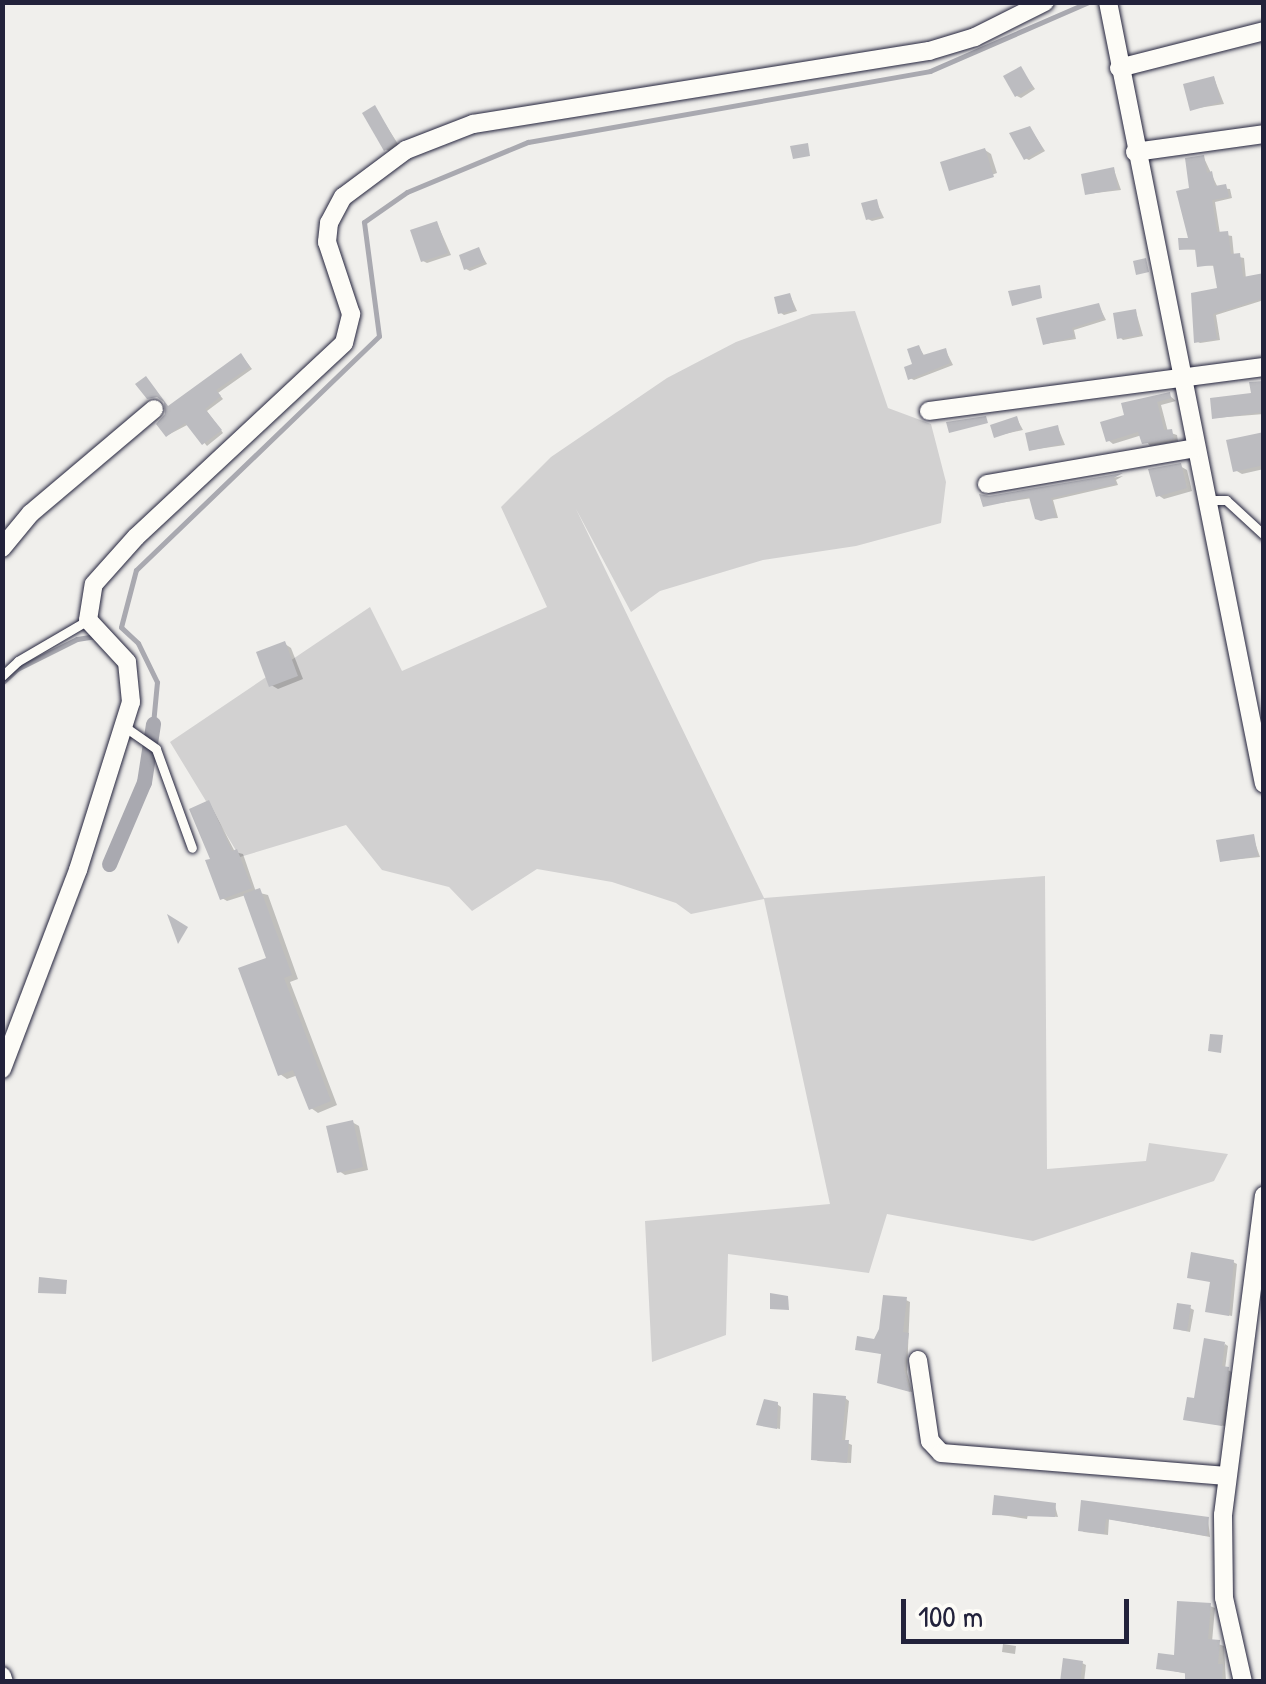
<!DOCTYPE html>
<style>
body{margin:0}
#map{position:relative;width:1266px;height:1684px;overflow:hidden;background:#f0efec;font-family:"Patrick Hand",sans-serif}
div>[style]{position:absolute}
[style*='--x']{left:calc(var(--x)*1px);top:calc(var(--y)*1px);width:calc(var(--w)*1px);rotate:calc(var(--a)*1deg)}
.green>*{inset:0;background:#d2d1d1}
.shadow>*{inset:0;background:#0003}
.stream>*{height:5px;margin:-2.5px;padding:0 2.5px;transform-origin:2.5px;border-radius:2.5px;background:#a9a9b0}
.canal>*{height:15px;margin:-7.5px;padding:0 7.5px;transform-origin:7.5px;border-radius:7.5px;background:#a9a9b0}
.building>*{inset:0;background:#bcbcc0}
.roads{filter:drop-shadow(0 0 2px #22223b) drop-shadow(0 0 2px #22223b)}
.lane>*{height:9px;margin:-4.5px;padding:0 4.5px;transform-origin:4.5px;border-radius:4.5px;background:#fdfcf7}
.street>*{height:18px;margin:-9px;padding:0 9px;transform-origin:9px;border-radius:9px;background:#fdfcf7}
span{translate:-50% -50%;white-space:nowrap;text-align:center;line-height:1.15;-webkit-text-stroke:9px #fdfcf7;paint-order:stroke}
.frame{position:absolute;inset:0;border:5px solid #22223b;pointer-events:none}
.scale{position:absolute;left:901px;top:1599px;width:228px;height:45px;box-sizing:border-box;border:5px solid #22223b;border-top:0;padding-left:12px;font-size:30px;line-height:35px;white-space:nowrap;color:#22223b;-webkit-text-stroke:8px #fdfcf7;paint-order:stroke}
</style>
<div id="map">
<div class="green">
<i style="clip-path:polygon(855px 311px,888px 408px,931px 424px,946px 482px,941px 523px,856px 546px,763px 560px,660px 591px,631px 612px,576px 509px,764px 898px,1045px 876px,1047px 1169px,1146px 1161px,1149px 1143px,1228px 1154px,1214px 1181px,1033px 1241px,887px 1214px,869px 1273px,728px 1254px,726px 1335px,652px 1362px,645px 1221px,830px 1204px,764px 899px,691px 914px,676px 903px,612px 882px,537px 869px,472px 911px,449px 887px,382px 870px,346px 825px,240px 857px,170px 742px,370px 607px,402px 671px,547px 607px,501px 507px,551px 457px,667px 378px,736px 342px,812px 314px)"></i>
</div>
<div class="shadow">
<i style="clip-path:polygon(1021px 69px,1035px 89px,1021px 98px,1017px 96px)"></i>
<i style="clip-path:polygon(1214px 78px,1224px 104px,1192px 109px)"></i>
<i style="clip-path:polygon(375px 108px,398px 144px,389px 151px,385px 149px)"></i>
<i style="clip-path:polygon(1030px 128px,1045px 151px,1029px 160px,1025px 158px)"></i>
<i style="clip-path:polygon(985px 150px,991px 154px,997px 173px,951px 189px,943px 164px)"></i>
<i style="clip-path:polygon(1204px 158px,1218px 188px,1230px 189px,1232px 198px,1215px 202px,1220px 234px,1232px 236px,1234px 256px,1244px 258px,1246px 279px,1264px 277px,1264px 300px,1216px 315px,1220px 340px,1200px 343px,1196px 341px,1220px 290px,1216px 266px,1200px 265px,1198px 250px,1181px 249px,1191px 240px,1192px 190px)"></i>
<i style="clip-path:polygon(1114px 170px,1121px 190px,1087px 194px)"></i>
<i style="clip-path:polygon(876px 201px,884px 218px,872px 221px,868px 219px)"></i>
<i style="clip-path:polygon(437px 223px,451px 255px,427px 263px,423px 261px)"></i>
<i style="clip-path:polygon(479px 250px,487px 264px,470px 271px,466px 269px)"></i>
<i style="clip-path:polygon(790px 295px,797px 311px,784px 315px,781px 313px)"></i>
<i style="clip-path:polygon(1099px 306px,1106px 320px,1074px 330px,1076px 339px,1045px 344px)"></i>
<i style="clip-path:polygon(1136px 312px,1143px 336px,1123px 340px,1120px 337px)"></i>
<i style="clip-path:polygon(919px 347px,925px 357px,946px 351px,953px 365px,914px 380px,910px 378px)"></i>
<i style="clip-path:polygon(242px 356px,252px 369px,218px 393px,223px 399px,207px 411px,223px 433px,207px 446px,189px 424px,168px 435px,169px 408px)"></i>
<i style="clip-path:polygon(1264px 383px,1264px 414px,1215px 418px,1254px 395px)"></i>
<i style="clip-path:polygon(1169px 395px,1176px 401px,1161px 405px,1168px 432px,1177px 435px,1178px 441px,1150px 446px,1142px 435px,1113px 444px,1108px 440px,1127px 417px)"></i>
<i style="clip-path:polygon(1017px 419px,1023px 430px,996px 436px)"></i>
<i style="clip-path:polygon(1058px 428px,1065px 445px,1031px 450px)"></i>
<i style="clip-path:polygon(1264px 434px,1264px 469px,1242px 474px,1235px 470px)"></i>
<i style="clip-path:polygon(1180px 466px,1187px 470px,1192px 491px,1164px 499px,1158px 495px)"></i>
<i style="clip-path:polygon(1123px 476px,1116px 480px,1118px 485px,1053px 500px,1058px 518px,1041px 519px,1032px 498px,986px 505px,989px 499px)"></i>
<i style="clip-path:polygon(285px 644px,291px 648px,303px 679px,278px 689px,271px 685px)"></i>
<i style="clip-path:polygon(209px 802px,235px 852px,243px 854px,256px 892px,268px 895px,298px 979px,290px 982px,337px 1105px,318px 1113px,311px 1108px,298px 1075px,287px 1079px,280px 1074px,269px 959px,246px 895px,227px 901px,222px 898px)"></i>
<i style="clip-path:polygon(1253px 837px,1260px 857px,1222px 861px)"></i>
<i style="clip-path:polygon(352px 1122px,359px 1126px,368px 1170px,345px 1175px,339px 1171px)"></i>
<i style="clip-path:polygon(1233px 1262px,1237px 1264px,1232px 1316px,1212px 1312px)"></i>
<i style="clip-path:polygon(906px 1300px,910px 1302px,907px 1372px,912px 1392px,884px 1384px,883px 1354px,858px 1349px,876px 1341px)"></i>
<i style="clip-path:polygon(1190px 1308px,1194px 1310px,1190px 1332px,1180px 1330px)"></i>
<i style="clip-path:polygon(1225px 1344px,1228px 1346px,1225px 1369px,1232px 1372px,1225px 1426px,1190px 1420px)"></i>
<i style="clip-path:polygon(845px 1398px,849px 1401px,845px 1442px,852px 1445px,851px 1463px,818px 1461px,814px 1458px)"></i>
<i style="clip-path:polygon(777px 1404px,781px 1407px,780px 1429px,762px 1425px)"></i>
<i style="clip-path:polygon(1084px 1502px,1208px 1519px,1210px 1537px,1109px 1519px,1108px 1535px,1084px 1532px,1081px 1530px)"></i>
<i style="clip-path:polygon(1055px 1506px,1058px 1517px,1028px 1514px,1027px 1519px,995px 1514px)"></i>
<i style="clip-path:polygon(1210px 1606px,1215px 1608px,1212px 1642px,1224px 1646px,1226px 1682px,1189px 1682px,1188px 1674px,1159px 1668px,1176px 1658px)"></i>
<i style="clip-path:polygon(1003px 1644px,1016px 1646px,1015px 1654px,1002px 1652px)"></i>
<i style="clip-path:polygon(1082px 1663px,1086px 1665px,1084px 1682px,1063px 1682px)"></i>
</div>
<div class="stream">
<i style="--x:2;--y:683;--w:21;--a:-43"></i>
<i style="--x:17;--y:669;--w:67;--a:-26.6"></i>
<i style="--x:77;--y:639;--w:19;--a:-9"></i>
<i style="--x:153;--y:724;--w:42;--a:-84.6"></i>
<i style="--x:157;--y:682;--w:43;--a:-116"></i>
<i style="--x:138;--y:643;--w:23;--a:-137"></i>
<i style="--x:121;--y:627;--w:59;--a:-75.3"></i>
<i style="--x:136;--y:570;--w:337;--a:-43.9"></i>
<i style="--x:379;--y:336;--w:115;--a:-97.5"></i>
<i style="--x:364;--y:222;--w:52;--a:-34.9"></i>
<i style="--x:407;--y:192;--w:131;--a:-22.5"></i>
<i style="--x:528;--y:142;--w:408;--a:-10"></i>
<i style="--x:930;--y:71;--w:173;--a:-23.5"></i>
</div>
<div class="canal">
<i style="--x:109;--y:864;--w:89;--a:-66.9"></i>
<i style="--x:144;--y:782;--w:59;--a:-81.2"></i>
</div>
<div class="building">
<i style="clip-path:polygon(1021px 66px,1033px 87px,1015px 97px,1003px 76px)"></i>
<i style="clip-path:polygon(1214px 76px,1221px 102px,1190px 111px,1183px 84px)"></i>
<i style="clip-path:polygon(375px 105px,396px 142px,384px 151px,362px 113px)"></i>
<i style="clip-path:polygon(1030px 126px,1043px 149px,1024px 160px,1009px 133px)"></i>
<i style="clip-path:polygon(808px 143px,810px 156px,793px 159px,790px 146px)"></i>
<i style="clip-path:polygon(985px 148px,994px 177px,949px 191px,940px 162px)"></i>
<i style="clip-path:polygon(1204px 155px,1207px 173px,1212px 171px,1215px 186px,1226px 184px,1229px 197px,1212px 200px,1217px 232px,1228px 231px,1231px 254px,1240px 253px,1243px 277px,1264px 273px,1264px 298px,1213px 314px,1217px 339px,1194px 343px,1191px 293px,1217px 288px,1213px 265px,1197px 267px,1195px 249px,1179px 250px,1178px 238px,1188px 238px,1176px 191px,1189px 188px,1185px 158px)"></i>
<i style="clip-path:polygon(1114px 167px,1118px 189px,1085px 195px,1081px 174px)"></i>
<i style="clip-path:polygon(877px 199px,881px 216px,866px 220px,861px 203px)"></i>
<i style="clip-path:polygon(437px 221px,448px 253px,421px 262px,410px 230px)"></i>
<i style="clip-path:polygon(479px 247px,485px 262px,464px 270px,459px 255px)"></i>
<i style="clip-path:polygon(1146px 258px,1149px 272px,1136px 275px,1133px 261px)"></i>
<i style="clip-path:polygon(1040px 285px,1042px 298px,1012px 306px,1008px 291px)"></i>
<i style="clip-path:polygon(790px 293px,795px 310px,778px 314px,774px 297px)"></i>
<i style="clip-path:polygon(1099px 303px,1104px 318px,1072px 328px,1074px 337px,1043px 345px,1036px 318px)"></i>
<i style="clip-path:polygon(1136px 309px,1140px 335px,1117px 339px,1113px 313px)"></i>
<i style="clip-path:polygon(919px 345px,923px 355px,946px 348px,950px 363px,908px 380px,904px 367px,912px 364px,907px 349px)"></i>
<i style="clip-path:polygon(241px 353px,250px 367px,216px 390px,221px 396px,205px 409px,222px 430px,202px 445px,185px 423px,166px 437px,156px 424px,165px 414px,164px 402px,157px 397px,147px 399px,135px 384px,146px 376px,168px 406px)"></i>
<i style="clip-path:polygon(1264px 381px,1264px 412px,1212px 419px,1210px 398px,1251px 393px,1249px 382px)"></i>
<i style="clip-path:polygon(1170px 392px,1171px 398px,1157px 402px,1164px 430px,1172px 429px,1174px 439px,1142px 444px,1138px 432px,1106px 442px,1100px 422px,1124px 415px,1121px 403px)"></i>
<i style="clip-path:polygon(986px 416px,988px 423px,949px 433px,946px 422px)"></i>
<i style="clip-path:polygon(1017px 416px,1021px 429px,994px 438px,990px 425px)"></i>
<i style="clip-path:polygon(1058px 425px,1062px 444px,1029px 451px,1025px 433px)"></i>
<i style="clip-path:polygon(1264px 432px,1264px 465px,1233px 472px,1226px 440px)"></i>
<i style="clip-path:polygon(1181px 463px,1187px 488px,1156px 497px,1148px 469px)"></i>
<i style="clip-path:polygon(1123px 473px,1114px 478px,1116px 484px,1051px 498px,1056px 517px,1041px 521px,1035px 519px,1029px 497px,983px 507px,979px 494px,989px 496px)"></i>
<i style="clip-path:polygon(285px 641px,298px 676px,269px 687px,256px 652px)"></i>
<i style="clip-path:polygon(209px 800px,232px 851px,237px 849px,252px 888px,220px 900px,205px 860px,210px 859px,189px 809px)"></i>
<i style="clip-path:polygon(1254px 834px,1258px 856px,1220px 862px,1216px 840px)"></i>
<i style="clip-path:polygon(260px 888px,292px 975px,284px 978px,331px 1101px,309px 1110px,293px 1070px,278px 1076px,238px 968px,266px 958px,243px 894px)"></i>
<i style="clip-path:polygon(167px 914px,188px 927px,178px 944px)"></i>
<i style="clip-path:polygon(1210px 1034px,1223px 1035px,1221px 1053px,1208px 1051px)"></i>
<i style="clip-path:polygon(353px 1120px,363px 1167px,337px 1173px,326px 1126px)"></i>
<i style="clip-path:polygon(1191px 1252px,1234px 1260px,1229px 1316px,1205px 1312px,1210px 1282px,1187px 1278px)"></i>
<i style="clip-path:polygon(39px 1277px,67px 1280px,66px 1294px,38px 1293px)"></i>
<i style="clip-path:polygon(770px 1293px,788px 1296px,789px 1310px,770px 1309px)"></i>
<i style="clip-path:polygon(883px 1295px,907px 1297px,903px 1332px,909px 1333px,904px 1369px,910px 1392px,877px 1383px,881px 1354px,855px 1350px,857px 1336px,874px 1339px,879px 1329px)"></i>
<i style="clip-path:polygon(1177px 1303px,1191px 1305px,1187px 1331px,1173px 1329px)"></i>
<i style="clip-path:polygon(1204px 1338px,1225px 1342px,1222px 1366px,1229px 1367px,1222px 1426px,1183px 1420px,1187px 1397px,1194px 1398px)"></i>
<i style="clip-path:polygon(813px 1393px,846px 1396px,842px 1440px,849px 1440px,847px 1463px,811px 1460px)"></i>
<i style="clip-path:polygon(764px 1399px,778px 1402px,777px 1429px,756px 1425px)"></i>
<i style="clip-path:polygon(994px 1495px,1056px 1503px,1055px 1517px,992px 1515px)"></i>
<i style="clip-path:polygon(1081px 1500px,1209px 1517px,1207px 1536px,1106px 1519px,1104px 1534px,1078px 1531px)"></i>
<i style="clip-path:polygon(1177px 1601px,1211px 1603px,1208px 1639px,1220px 1640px,1218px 1664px,1223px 1664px,1222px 1682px,1185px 1682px,1185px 1673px,1156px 1669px,1158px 1653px,1174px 1655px)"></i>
<i style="clip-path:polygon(1063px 1658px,1083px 1661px,1080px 1682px,1060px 1682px)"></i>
</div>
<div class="roads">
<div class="lane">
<i style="--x:1207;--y:500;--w:19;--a:0"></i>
<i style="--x:1226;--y:500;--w:52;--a:42.6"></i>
<i style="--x:2;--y:676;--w:22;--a:-43"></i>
<i style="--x:18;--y:661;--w:81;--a:-30.4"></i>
<i style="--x:125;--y:727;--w:38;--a:35"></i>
<i style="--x:156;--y:749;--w:105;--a:70"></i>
</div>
<div class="street">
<i style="--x:1108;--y:2;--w:797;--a:78.72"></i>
<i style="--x:1119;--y:68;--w:150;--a:-14.3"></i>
<i style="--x:1135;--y:152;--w:130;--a:-7.9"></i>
<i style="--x:929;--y:411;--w:338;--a:-7.5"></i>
<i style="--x:987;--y:484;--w:211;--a:-9.8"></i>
<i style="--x:2;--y:548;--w:45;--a:-50.4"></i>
<i style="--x:31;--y:513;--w:161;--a:-40.2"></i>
<i style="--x:2;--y:1069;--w:213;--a:-69.1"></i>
<i style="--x:78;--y:870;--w:176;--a:-72.5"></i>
<i style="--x:131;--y:702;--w:40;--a:-95.7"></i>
<i style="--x:127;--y:662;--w:57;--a:-132.9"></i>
<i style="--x:88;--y:620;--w:36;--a:-81"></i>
<i style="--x:94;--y:584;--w:63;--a:-48.2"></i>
<i style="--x:136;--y:537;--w:284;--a:-43"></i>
<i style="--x:344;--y:343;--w:30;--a:-76"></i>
<i style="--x:351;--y:314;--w:76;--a:-108.4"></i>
<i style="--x:327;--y:242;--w:19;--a:-84"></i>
<i style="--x:329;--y:223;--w:30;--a:-62"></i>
<i style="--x:343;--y:197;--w:79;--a:-36.7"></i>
<i style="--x:406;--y:150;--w:72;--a:-21.2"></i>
<i style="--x:473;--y:124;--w:462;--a:-9.1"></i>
<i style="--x:929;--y:51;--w:48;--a:-16.9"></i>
<i style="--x:975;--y:37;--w:78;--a:-26.6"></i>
<i style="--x:918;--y:1360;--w:82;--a:81.6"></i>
<i style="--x:930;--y:1441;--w:16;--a:47"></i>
<i style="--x:941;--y:1453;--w:287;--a:4.6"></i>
<i style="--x:2;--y:1676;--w:6;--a:72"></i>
<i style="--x:1243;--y:1682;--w:86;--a:-102.7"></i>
<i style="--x:1224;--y:1598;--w:83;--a:-90.7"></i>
<i style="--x:1223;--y:1515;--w:322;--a:-82.7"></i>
</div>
</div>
<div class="frame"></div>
<div class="scale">100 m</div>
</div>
